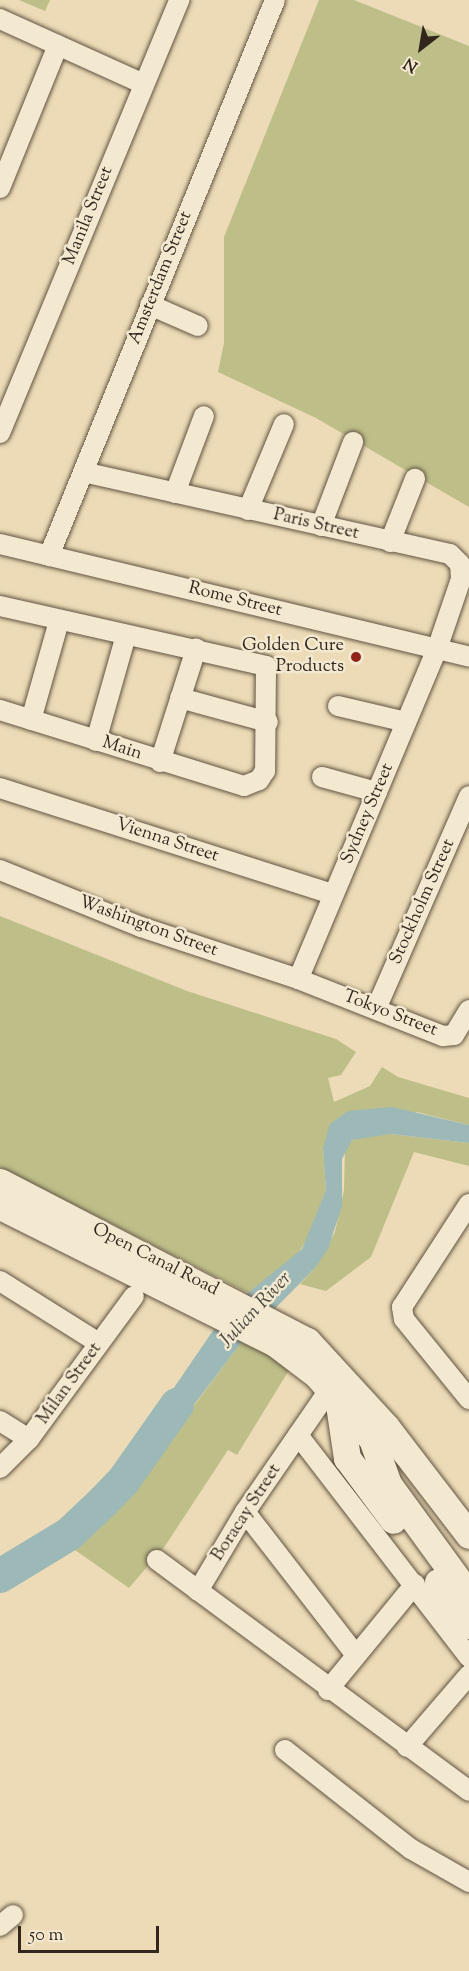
<!DOCTYPE html>
<style>
body{margin:0}
#map{position:relative;width:469px;height:1971px;overflow:hidden;background:#ecdbb6;font-family:"Sorts Mill Goudy",serif}
div>[style]{position:absolute}
[style*='--x']{left:calc(var(--x)*1px);top:calc(var(--y)*1px);width:calc(var(--w)*1px);rotate:calc(var(--a)*1deg)}
.green>*{inset:0;background:#bebe89}
.water>*{inset:0;background:#9cb9b7}
.river>*{height:34px;margin:-17px;padding:0 17px;transform-origin:17px;border-radius:17px;background:#9cb9b7}
.roads{filter:drop-shadow(0 0 2px #615443) drop-shadow(0 0 2px #615443)}
.minor>*{height:20px;margin:-10px;padding:0 10px;transform-origin:10px;border-radius:10px;background:#f3e8d0}
.secondary>*{height:27px;margin:-13.5px;padding:0 13.5px;transform-origin:13.5px;border-radius:13.5px;background:#f3e8d0}
.dots>*{width:16px;height:16px;translate:-50% -50%;box-sizing:border-box;border:3px solid #f3e8d0;border-radius:50%}
span{translate:-50% -50%;white-space:nowrap;text-align:center;line-height:1.15;-webkit-text-stroke:5px #f3e8d0;paint-order:stroke}
.street-label{font-size:18px;color:#33271d}
.poi-label{font-size:18px;color:#33271d}
.right{translate:-100% -50%;text-align:right}
.water-label{font-size:20px;color:#4d4c44;font-style:italic}
.north{position:absolute;left:391px;top:18px;width:60px;height:60px;-webkit-text-stroke:4px #f3e8d0;paint-order:stroke;rotate:211deg;font-size:16px;font-weight:700;line-height:24px;text-align:center;color:#33271d}
.north::after{content:'';display:block;margin:auto;width:21px;height:27px;background:#33271d;clip-path:polygon(50% 0,100% 100%,50% 72%,0 100%)}
.scale{position:absolute;left:18px;top:1926px;width:141px;height:27px;box-sizing:border-box;border:3px solid #33271d;border-top:0;padding-left:8px;font-size:18px;line-height:21px;white-space:nowrap;color:#33271d;-webkit-text-stroke:4px #f3e8d0;paint-order:stroke}
</style>
<div id="map">
<div class="green">
<i style="clip-path:polygon(19px 0,50px 0,45px 11px)"></i>
<i style="clip-path:polygon(319px 0,354px 0,469px 46px,469px 507px,316px 418px,218px 372px,224px 343px,224px 237px)"></i>
<i style="clip-path:polygon(0 916px,187px 991px,336px 1039px,356px 1052px,341px 1075px,328px 1078px,334px 1102px,370px 1086px,382px 1067px,398px 1077px,469px 1098px,469px 1125px,417px 1112px,323px 1148px,326px 1190px,309px 1236px,295px 1259px,248px 1293px,0 1167px)"></i>
<i style="clip-path:polygon(391px 1134px,469px 1143px,469px 1166px,414px 1152px,371px 1257px,326px 1291px,300px 1284px,315px 1268px,335px 1232px,344px 1190px,345px 1149px,352px 1140px,365px 1135px)"></i>
<i style="clip-path:polygon(243px 1340px,291px 1367px,237px 1455px,228px 1450px,165px 1546px,129px 1588px,75px 1550px,131px 1490px)"></i>
</div>
<div class="water">
<i style="clip-path:polygon(392px 1107px,469px 1125px,469px 1143px,391px 1134px,352px 1140px,342px 1159px,342px 1206px,328px 1249px,315px 1268px,241px 1343px,161px 1448px,141px 1436px,212px 1332px,248px 1293px,302px 1249px,326px 1190px,323px 1148px,330px 1124px,348px 1111px)"></i>
</div>
<div class="river">
<i style="--x:0;--y:1576;--w:81;--a:-31.3"></i>
<i style="--x:69;--y:1534;--w:47;--a:-43.3"></i>
<i style="--x:103;--y:1502;--w:30;--a:-46"></i>
<i style="--x:124;--y:1480;--w:92;--a:-54.8"></i>
</div>
<div class="roads">
<div class="minor">
<i style="--x:0;--y:19;--w:158;--a:24.3"></i>
<i style="--x:0;--y:188;--w:154;--a:-67.9"></i>
<i style="--x:150;--y:305;--w:52;--a:23.6"></i>
<i style="--x:0;--y:433;--w:469;--a:-67.5"></i>
<i style="--x:83;--y:472;--w:376;--a:12.6"></i>
<i style="--x:450;--y:554;--w:14;--a:45"></i>
<i style="--x:460;--y:564;--w:15;--a:86"></i>
<i style="--x:461;--y:579;--w:74;--a:108.9"></i>
<i style="--x:437;--y:649;--w:358;--a:112.8"></i>
<i style="--x:175;--y:493;--w:82;--a:-69.4"></i>
<i style="--x:248;--y:510;--w:93;--a:-67.3"></i>
<i style="--x:321;--y:526;--w:90;--a:-69.1"></i>
<i style="--x:390;--y:542;--w:68;--a:-68.4"></i>
<i style="--x:0;--y:544;--w:482;--a:13.5"></i>
<i style="--x:49;--y:556;--w:600;--a:-67.88"></i>
<i style="--x:0;--y:606;--w:273;--a:12.7"></i>
<i style="--x:266;--y:666;--w:105;--a:90.5"></i>
<i style="--x:265;--y:771;--w:11;--a:124"></i>
<i style="--x:259;--y:780;--w:16;--a:158"></i>
<i style="--x:244;--y:786;--w:256;--a:-162.7"></i>
<i style="--x:180;--y:698;--w:91;--a:15.3"></i>
<i style="--x:338;--y:706;--w:70;--a:13.2"></i>
<i style="--x:31;--y:720;--w:103;--a:-74.2"></i>
<i style="--x:96;--y:741;--w:110;--a:-74.2"></i>
<i style="--x:160;--y:762;--w:119;--a:-72.3"></i>
<i style="--x:322;--y:777;--w:57;--a:15.3"></i>
<i style="--x:0;--y:788;--w:349;--a:17.7"></i>
<i style="--x:0;--y:870;--w:152;--a:22"></i>
<i style="--x:141;--y:927;--w:165;--a:18.3"></i>
<i style="--x:298;--y:979;--w:156;--a:21.5"></i>
<i style="--x:443;--y:1036;--w:11;--a:-5"></i>
<i style="--x:454;--y:1035;--w:29;--a:-59"></i>
<i style="--x:376;--y:1009;--w:232;--a:-66.4"></i>
<i style="--x:469;--y:1204;--w:123;--a:123"></i>
<i style="--x:402;--y:1307;--w:12;--a:81"></i>
<i style="--x:404;--y:1319;--w:103;--a:50.9"></i>
<i style="--x:0;--y:1281;--w:117;--a:32.1"></i>
<i style="--x:0;--y:1421;--w:34;--a:32"></i>
<i style="--x:298;--y:1435;--w:280;--a:52.4"></i>
<i style="--x:0;--y:1468;--w:41;--a:-45"></i>
<i style="--x:29;--y:1439;--w:177;--a:-53.7"></i>
<i style="--x:245;--y:1512;--w:181;--a:52.2"></i>
<i style="--x:157;--y:1560;--w:388;--a:36.5"></i>
<i style="--x:198;--y:1591;--w:92;--a:-59.3"></i>
<i style="--x:245;--y:1512;--w:150;--a:-55.4"></i>
<i style="--x:328;--y:1690;--w:137;--a:-50.6"></i>
<i style="--x:407;--y:1747;--w:95;--a:-49.3"></i>
<i style="--x:285;--y:1750;--w:160;--a:38.2"></i>
<i style="--x:411;--y:1849;--w:67;--a:29.6"></i>
<i style="--x:0;--y:1926;--w:17;--a:-40"></i>
</div>
<div class="secondary">
<i style="--x:0;--y:1182;--w:346;--a:27.4"></i>
<i style="--x:307;--y:1341;--w:117;--a:47.4"></i>
<i style="--x:386;--y:1427;--w:136;--a:52.5"></i>
<i style="--x:0;--y:1206;--w:307;--a:26.5"></i>
<i style="--x:275;--y:1343;--w:53;--a:37.3"></i>
<i style="--x:317;--y:1375;--w:84;--a:49.3"></i>
<i style="--x:372;--y:1439;--w:48;--a:70.4"></i>
<i style="--x:388;--y:1484;--w:137;--a:53.9"></i>
<i style="--x:338;--y:1398;--w:61;--a:81.5"></i>
<i style="--x:347;--y:1458;--w:77;--a:53.4"></i>
<i style="--x:438;--y:1582;--w:53;--a:54.2"></i>
</div>
</div>
<div class="dots">
<i style="left:356px;top:657px;background:#8f2418"></i>
</div>
<div class="street-label">
<span style="left:89px;top:216px;rotate:-68deg">Manila Street</span>
<span style="left:161px;top:278px;rotate:-68deg">Amsterdam Street</span>
<span style="left:316px;top:525px;rotate:13deg">Paris Street</span>
<span style="left:235px;top:600px;rotate:14deg">Rome Street</span>
<span style="left:122px;top:749px;rotate:18deg">Main</span>
<span style="left:368px;top:814px;rotate:-67deg">Sydney Street</span>
<span style="left:167px;top:841px;rotate:18deg">Vienna Street</span>
<span style="left:423px;top:902px;rotate:-66deg">Stockholm Street</span>
<span style="left:148px;top:927px;rotate:20deg">Washington Street</span>
<span style="left:390px;top:1014px;rotate:21deg">Tokyo Street</span>
<span style="left:155px;top:1260px;rotate:27deg">Open Canal Road</span>
<span style="left:70px;top:1384px;rotate:-54deg">Milan Street</span>
<span style="left:247px;top:1513px;rotate:-57deg">Boracay Street</span>
</div>
<div class="poi-label">
<span class="right" style="left:344px;top:657px">Golden Cure<br>Products</span>
</div>
<div class="water-label">
<span style="left:256px;top:1310px;rotate:-47deg">Julian River</span>
</div>
<div class="north">N</div>
<div class="scale">50 m</div>
</div>
